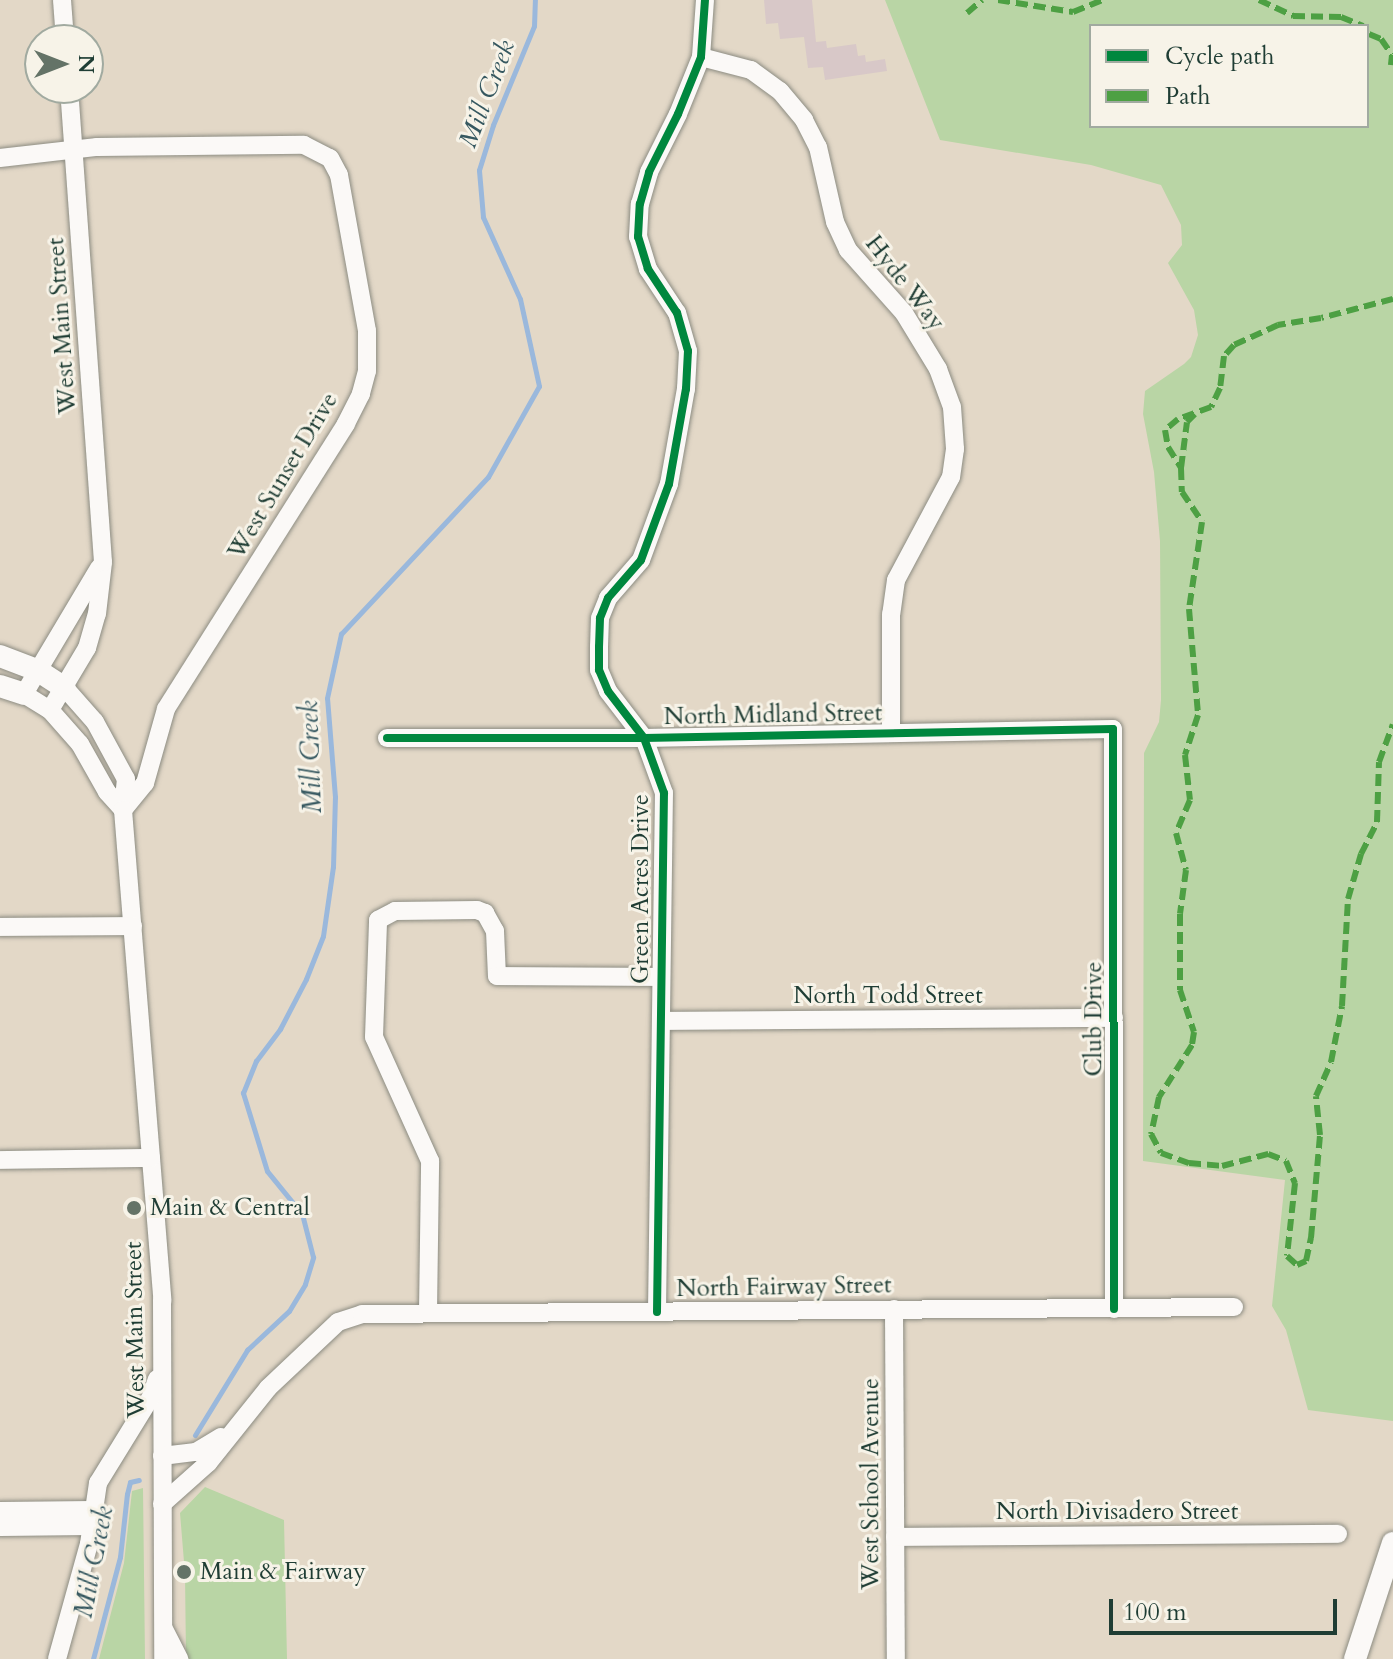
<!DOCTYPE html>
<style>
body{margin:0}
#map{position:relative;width:1393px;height:1659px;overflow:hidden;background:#e3d8c7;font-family:Cardo,serif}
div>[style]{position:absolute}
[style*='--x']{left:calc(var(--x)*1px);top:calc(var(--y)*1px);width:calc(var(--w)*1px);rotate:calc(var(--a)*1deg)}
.green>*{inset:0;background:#b9d5a5}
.stream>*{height:5px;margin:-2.5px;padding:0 2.5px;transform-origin:2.5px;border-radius:2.5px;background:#9ab8dc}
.building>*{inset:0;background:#d8c8c8}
.roads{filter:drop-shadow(0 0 2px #8c8c82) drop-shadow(0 0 2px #8c8c82)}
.minor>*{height:18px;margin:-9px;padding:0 9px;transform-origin:9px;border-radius:9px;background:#fbf9f7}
.major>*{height:22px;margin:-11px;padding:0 11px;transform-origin:11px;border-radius:11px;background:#fbf9f7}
.quiet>*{height:6px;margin-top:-3px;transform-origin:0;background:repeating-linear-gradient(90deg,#4da043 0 12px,transparent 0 18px)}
.cycleway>*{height:8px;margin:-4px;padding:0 4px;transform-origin:4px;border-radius:4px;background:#00873e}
.dots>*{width:22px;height:22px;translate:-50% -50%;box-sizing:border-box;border:4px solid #f7f3e8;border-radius:50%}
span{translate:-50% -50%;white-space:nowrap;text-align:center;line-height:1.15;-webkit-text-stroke:6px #f7f3e8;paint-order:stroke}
.street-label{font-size:24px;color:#1f3d34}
.poi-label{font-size:24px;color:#1f3d34}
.left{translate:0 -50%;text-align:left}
.water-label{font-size:26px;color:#365860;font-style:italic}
.legend{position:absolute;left:1089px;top:24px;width:280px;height:104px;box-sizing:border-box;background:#f7f3e8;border:2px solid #a1aaa0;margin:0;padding:10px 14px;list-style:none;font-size:24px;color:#1f3d34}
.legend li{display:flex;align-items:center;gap:16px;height:40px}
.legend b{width:40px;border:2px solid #a1aaa0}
.north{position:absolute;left:24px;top:24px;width:80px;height:80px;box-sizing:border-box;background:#f7f3e8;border:2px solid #a1aaa0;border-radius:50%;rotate:90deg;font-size:22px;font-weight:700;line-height:32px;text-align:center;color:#1f3d34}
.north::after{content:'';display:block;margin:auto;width:28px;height:36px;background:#647367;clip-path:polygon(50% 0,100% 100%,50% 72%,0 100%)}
.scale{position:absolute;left:1109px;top:1599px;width:228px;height:36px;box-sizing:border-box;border:4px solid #1f3d34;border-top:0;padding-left:10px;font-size:24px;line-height:28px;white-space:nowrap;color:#1f3d34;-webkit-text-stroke:6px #f7f3e8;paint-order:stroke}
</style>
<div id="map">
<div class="green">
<i style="clip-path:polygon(evenodd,885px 0,1393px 0,1393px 1421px,1308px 1410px,1286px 1330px,1272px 1306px,1285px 1180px,1143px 1161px,1144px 753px,1159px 722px,1161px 700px,1160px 541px,1154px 472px,1143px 414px,1145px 391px,1184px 364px,1191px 357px,1198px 335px,1194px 310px,1168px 263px,1182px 245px,1181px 225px,1161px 185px,1091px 165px,940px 140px,885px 0,1091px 26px,1367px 26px,1367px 126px,1091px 126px,1091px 26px)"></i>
<i style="clip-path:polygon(205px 1487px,284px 1520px,287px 1659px,186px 1659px,185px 1574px,180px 1513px)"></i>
<i style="clip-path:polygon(143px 1488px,145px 1659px,99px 1659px,124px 1563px,132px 1491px)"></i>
</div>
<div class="stream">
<i style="--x:195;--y:1435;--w:100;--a:-58.5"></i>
<i style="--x:247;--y:1350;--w:57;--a:-42.9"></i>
<i style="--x:289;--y:1311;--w:31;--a:-59"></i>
<i style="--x:305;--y:1284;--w:28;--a:-73"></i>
<i style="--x:313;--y:1257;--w:44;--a:-104.3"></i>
<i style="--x:302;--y:1214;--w:55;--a:-129.1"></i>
<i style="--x:267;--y:1171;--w:82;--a:-107.1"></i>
<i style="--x:243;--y:1093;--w:35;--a:-68"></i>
<i style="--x:256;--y:1061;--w:40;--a:-53"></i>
<i style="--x:280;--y:1029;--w:56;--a:-62.5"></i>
<i style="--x:306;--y:979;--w:46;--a:-68.4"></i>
<i style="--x:323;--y:936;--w:70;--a:-81.8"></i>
<i style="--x:333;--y:867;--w:70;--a:-88.4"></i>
<i style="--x:335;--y:797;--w:99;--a:-94.6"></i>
<i style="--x:327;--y:698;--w:66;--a:-77.7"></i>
<i style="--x:341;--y:634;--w:215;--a:-46.9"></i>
<i style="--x:488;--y:477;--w:104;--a:-60.7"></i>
<i style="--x:539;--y:386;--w:89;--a:-102.3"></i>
<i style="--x:520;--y:299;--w:90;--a:-114.3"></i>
<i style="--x:483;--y:217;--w:47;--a:-94.9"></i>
<i style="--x:479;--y:170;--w:47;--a:-72.7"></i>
<i style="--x:493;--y:125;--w:107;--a:-67.5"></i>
<i style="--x:534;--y:26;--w:26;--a:-88"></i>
<i style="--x:93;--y:1659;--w:106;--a:-75.2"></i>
<i style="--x:120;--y:1557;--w:63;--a:-83.7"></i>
<i style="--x:127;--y:1494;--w:12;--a:-76"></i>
<i style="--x:130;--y:1482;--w:9;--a:-13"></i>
</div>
<div class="building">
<i style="clip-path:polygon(764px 0,812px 0,816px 42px,826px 41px,827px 48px,856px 44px,858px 56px,865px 55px,866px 62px,885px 59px,887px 71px,825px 80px,823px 67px,808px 68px,804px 37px,780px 39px,778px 23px,766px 24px)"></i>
</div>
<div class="roads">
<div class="minor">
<i style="--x:62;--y:0;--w:40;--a:85.7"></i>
<i style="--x:701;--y:57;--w:52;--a:14.6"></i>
<i style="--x:751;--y:70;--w:36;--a:36"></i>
<i style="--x:780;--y:91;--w:38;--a:50"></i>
<i style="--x:804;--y:120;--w:30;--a:63"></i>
<i style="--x:818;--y:147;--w:77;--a:77.2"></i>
<i style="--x:835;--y:222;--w:31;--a:65"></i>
<i style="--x:848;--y:250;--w:84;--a:48.4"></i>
<i style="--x:904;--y:313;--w:66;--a:58.7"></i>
<i style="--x:938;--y:369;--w:40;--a:69.8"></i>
<i style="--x:952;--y:407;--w:42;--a:85.9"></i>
<i style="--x:955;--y:449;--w:28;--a:98"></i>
<i style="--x:951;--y:477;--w:117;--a:118.1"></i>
<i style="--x:896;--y:580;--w:34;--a:98"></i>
<i style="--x:891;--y:614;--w:118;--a:90"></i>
<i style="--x:0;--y:158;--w:98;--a:-6.5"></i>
<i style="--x:97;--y:147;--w:207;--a:-0.6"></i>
<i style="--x:304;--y:145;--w:29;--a:27"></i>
<i style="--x:330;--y:158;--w:19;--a:62"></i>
<i style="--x:339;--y:175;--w:158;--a:79.8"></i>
<i style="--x:367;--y:331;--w:40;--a:90"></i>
<i style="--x:367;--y:371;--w:24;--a:105"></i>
<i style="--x:361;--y:394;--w:34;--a:117"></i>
<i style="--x:346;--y:424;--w:337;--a:122.3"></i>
<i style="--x:166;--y:709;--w:77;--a:105.8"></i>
<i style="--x:145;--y:783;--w:35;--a:129"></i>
<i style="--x:99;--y:568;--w:147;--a:120.8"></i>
<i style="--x:24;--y:694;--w:31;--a:32"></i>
<i style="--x:50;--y:710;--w:45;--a:48.6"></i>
<i style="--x:80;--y:744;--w:55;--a:60.6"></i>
<i style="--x:107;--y:792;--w:24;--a:48"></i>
<i style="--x:65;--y:688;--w:45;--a:48.6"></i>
<i style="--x:95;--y:722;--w:65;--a:61.5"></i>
<i style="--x:126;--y:779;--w:31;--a:96"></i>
<i style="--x:123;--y:810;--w:492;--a:85.4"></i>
<i style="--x:162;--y:1300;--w:359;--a:89.8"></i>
<i style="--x:50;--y:710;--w:72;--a:-59.2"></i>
<i style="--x:87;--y:648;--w:35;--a:-74"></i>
<i style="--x:97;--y:614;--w:52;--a:-83.4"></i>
<i style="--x:103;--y:562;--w:475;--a:-94.1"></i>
<i style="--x:387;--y:738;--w:257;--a:0"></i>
<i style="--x:644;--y:738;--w:469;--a:-1.1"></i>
<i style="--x:1113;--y:729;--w:580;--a:89.9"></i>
<i style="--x:0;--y:927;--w:133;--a:-0.4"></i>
<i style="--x:661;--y:1021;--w:453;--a:-0.4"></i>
<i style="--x:0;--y:1160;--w:151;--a:-0.8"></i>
<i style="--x:894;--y:1309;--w:350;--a:89.7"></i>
<i style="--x:428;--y:1312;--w:151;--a:-89.2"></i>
<i style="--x:430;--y:1161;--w:136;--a:-114.3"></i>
<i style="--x:374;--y:1037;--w:117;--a:-88"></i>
<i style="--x:378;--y:920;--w:19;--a:-28"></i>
<i style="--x:395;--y:911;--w:82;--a:-0.7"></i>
<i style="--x:477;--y:910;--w:9;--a:21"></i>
<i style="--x:485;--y:913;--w:21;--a:61"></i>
<i style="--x:495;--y:931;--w:45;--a:87.5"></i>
<i style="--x:497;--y:976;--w:164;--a:0.3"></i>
<i style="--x:657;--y:1312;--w:519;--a:-89.23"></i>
<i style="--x:664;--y:793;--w:59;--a:-110"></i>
<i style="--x:644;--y:738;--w:59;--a:-127.5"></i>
<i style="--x:608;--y:691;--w:23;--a:-113"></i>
<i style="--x:599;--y:670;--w:23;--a:-90"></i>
<i style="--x:599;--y:647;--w:29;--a:-88"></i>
<i style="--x:600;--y:618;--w:22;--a:-68"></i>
<i style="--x:608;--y:598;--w:50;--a:-49"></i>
<i style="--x:641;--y:560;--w:81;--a:-69.8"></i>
<i style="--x:669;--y:484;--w:97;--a:-79.9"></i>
<i style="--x:686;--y:389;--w:38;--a:-87"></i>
<i style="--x:688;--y:351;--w:40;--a:-106"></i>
<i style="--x:677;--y:313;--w:53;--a:-123.4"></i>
<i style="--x:648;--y:269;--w:34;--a:-107"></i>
<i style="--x:638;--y:237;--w:33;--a:-87"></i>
<i style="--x:640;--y:204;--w:33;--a:-74"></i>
<i style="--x:649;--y:172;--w:65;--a:-63.4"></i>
<i style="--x:678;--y:114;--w:61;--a:-68"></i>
<i style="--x:701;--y:57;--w:57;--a:-86"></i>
<i style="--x:162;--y:1456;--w:34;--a:-7"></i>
<i style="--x:196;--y:1452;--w:29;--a:-31"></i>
<i style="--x:162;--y:1504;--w:62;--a:-41.7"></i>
<i style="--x:208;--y:1463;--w:96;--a:-51.3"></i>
<i style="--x:268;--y:1388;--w:96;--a:-43.3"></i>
<i style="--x:338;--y:1322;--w:25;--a:-18"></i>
<i style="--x:362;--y:1314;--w:872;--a:-0.46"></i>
<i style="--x:0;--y:1511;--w:92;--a:-0.6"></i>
<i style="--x:0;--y:1527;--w:90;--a:-0.6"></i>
<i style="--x:895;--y:1537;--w:443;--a:-0.4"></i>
<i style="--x:164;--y:1629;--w:34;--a:63"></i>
<i style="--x:57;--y:1659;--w:119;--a:-74.5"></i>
<i style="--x:89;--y:1544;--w:62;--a:-81.6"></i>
<i style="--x:98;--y:1483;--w:101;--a:-58.4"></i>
<i style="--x:151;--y:1397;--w:19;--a:-72"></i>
</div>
<div class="major">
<i style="--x:0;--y:656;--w:40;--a:21"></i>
<i style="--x:37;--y:670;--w:33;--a:33"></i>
<i style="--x:0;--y:686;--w:25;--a:18"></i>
<i style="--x:1355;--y:1659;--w:122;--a:-71.9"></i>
</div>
</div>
<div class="quiet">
<i style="--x:998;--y:0;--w:76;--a:9.1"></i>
<i style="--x:1073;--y:12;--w:32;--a:-22"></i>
<i style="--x:1259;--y:0;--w:38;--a:25"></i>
<i style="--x:1293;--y:16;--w:48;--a:1.2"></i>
<i style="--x:1341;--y:17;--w:24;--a:22"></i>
<i style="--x:967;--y:13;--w:20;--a:-41"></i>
<i style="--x:1369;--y:34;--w:13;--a:23"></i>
<i style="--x:1381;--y:39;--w:19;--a:55"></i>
<i style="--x:1392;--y:55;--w:10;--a:96"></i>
<i style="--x:1393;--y:299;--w:74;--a:165.2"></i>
<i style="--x:1321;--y:318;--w:44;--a:170.8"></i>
<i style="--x:1278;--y:325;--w:48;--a:155.6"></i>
<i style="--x:1234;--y:345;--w:15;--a:132"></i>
<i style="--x:1224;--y:356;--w:32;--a:97"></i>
<i style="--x:1220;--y:388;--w:21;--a:115"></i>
<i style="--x:1211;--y:407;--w:35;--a:160"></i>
<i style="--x:1178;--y:419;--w:17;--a:140"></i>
<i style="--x:1165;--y:430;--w:17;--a:80"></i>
<i style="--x:1168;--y:447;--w:25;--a:58"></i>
<i style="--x:1181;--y:468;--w:24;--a:88"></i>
<i style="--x:1182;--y:492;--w:36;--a:56"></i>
<i style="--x:1202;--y:522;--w:88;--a:98.5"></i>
<i style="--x:1189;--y:609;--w:106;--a:85.1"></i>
<i style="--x:1198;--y:715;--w:42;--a:108"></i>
<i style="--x:1185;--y:755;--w:45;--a:83.7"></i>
<i style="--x:1190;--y:800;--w:36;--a:113"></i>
<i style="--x:1176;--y:833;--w:38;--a:75"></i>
<i style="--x:1186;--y:870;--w:44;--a:97.8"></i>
<i style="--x:1180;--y:914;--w:76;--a:90"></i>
<i style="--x:1180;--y:990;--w:44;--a:71.6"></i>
<i style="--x:1194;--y:1032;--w:13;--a:99"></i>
<i style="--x:1192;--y:1045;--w:62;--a:122.4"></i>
<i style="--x:1159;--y:1097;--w:38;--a:102"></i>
<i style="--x:1151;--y:1134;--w:21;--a:62"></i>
<i style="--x:1161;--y:1153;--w:30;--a:20"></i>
<i style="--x:1189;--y:1163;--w:33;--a:5"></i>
<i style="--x:1222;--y:1166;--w:48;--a:-14.6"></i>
<i style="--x:1268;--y:1154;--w:19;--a:21"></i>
<i style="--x:1286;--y:1161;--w:24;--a:68"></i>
<i style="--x:1295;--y:1183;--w:73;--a:96.3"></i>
<i style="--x:1287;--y:1256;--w:13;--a:42"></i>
<i style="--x:1297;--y:1265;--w:10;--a:-24"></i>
<i style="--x:1306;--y:1261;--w:24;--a:-78"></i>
<i style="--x:1311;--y:1238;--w:103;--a:-85"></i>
<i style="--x:1320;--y:1135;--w:39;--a:-96"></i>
<i style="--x:1316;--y:1096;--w:37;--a:-66"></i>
<i style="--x:1331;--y:1062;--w:57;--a:-78.9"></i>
<i style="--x:1342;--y:1006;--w:107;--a:-86.8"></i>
<i style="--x:1348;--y:899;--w:47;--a:-73.9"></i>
<i style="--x:1361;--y:854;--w:36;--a:-63"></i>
<i style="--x:1377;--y:822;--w:60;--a:-88.1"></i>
<i style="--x:1379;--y:762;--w:40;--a:-69.8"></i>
<i style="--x:1181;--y:468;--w:46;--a:-82.6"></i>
<i style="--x:1187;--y:422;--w:11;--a:-45"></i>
</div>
<div class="cycleway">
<i style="--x:387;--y:738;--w:257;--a:0"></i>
<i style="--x:644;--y:738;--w:469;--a:-1.1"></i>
<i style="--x:1113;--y:729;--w:580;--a:89.9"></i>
<i style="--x:657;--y:1312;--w:519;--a:-89.23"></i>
<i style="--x:664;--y:793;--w:59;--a:-110"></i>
<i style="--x:644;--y:738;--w:59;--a:-127.5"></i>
<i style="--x:608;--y:691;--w:23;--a:-113"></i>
<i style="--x:599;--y:670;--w:23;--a:-90"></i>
<i style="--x:599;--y:647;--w:29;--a:-88"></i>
<i style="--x:600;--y:618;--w:22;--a:-68"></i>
<i style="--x:608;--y:598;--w:50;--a:-49"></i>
<i style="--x:641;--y:560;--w:81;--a:-69.8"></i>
<i style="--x:669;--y:484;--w:97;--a:-79.9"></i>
<i style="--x:686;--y:389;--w:38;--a:-87"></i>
<i style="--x:688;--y:351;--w:40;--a:-106"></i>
<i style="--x:677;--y:313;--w:53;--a:-123.4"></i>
<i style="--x:648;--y:269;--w:34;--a:-107"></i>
<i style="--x:638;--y:237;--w:33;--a:-87"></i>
<i style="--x:640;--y:204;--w:33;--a:-74"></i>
<i style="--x:649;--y:172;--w:65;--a:-63.4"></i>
<i style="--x:678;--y:114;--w:61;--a:-68"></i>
<i style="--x:701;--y:57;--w:57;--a:-86"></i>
</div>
<div class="dots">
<i style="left:134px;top:1208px;background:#647367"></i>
<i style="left:184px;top:1572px;background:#647367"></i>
</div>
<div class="street-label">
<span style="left:905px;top:283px;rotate:52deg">Hyde Way</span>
<span style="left:62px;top:326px;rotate:-94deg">West Main Street</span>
<span style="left:283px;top:476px;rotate:-59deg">West Sunset Drive</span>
<span style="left:773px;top:715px;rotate:-1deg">North Midland Street</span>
<span style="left:641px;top:889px;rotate:-90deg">Green Acres Drive</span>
<span style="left:888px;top:996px">North Todd Street</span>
<span style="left:1094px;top:1019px;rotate:-90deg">Club Drive</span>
<span style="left:784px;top:1287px;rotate:-1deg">North Fairway Street</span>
<span style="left:135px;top:1330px;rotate:-91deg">West Main Street</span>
<span style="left:871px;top:1484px;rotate:-90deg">West School Avenue</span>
<span style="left:1117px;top:1512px">North Divisadero Street</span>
</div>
<div class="poi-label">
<span class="left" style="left:150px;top:1208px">Main &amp; Central</span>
<span class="left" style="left:200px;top:1572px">Main &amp; Fairway</span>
</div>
<div class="water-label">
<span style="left:487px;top:94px;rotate:-69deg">Mill Creek</span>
<span style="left:311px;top:757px;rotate:-92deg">Mill Creek</span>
<span style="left:94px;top:1562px;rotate:-79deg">Mill Creek</span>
</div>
<ul class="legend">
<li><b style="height:10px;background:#00873e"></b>Cycle path</li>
<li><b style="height:10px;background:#4da043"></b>Path</li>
</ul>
<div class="north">N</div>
<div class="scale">100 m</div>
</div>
